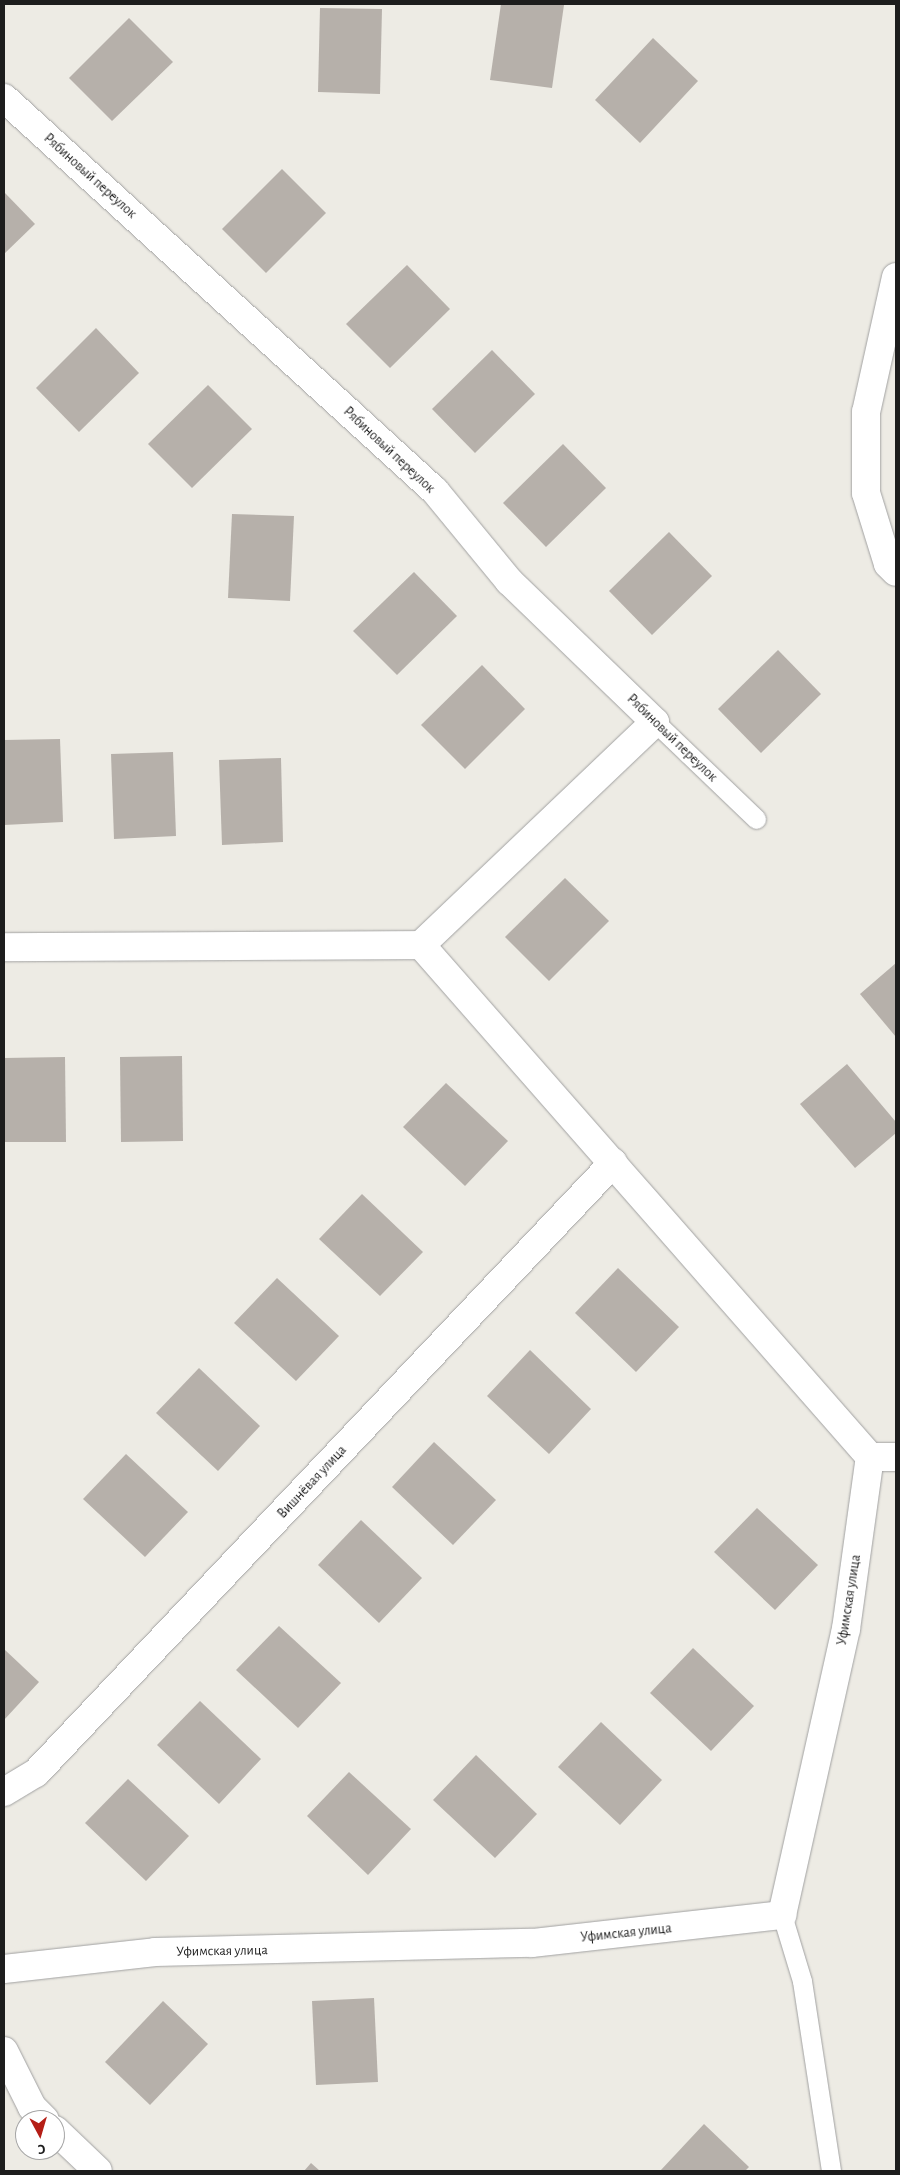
<!DOCTYPE html>
<meta charset="utf-8">
<style>
body{margin:0}
#map{position:relative;width:900px;height:2175px;overflow:hidden;background:#edebe4;font-family:"Alegreya Sans",sans-serif}
div>[style]{position:absolute}
[style*='--x']{left:calc(var(--x)*1px);top:calc(var(--y)*1px);width:calc(var(--w)*1px);rotate:calc(var(--a)*1deg)}
.building>*{inset:0;background:#b6b0aa}
.roads{filter:drop-shadow(0 0 1px #a1a1a1) drop-shadow(0 0 1px #a1a1a1)}
.lane>*{height:19px;margin:-9.5px;padding:0 9.5px;transform-origin:9.5px;border-radius:9.5px;background:#fff}
.street>*{height:28px;margin:-14px;padding:0 14px;transform-origin:14px;border-radius:14px;background:#fff}
span{translate:-50% -50%;white-space:nowrap;text-align:center;line-height:1.15;-webkit-text-stroke:4.5px #fff;paint-order:stroke}
.street-label{font-size:14px;color:#1d1d1d}
.frame{position:absolute;inset:0;border:5px solid #1d1d1d;pointer-events:none}
.north{position:absolute;left:15px;top:2110px;width:50px;height:50px;box-sizing:border-box;background:#fff;border:1px solid #a5a5a5;border-radius:50%;rotate:174deg;font-size:14px;font-weight:700;line-height:20px;text-align:center;color:#1d1d1d}
.north::after{content:'';display:block;margin:auto;width:18px;height:22px;background:#b51e16;clip-path:polygon(50% 0,100% 100%,50% 72%,0 100%)}
</style>
<div id="map">
<div class="building">
<i style="clip-path:polygon(501px 4px,564px 5px,552px 88px,490px 80px)"></i>
<i style="clip-path:polygon(320px 8px,382px 9px,380px 94px,318px 92px)"></i>
<i style="clip-path:polygon(129px 18px,173px 62px,112px 121px,69px 78px)"></i>
<i style="clip-path:polygon(653px 38px,698px 81px,640px 143px,595px 100px)"></i>
<i style="clip-path:polygon(282px 169px,326px 213px,266px 273px,222px 229px)"></i>
<i style="clip-path:polygon(4px 192px,35px 224px,4px 254px)"></i>
<i style="clip-path:polygon(407px 265px,450px 309px,390px 368px,346px 324px)"></i>
<i style="clip-path:polygon(96px 328px,139px 373px,79px 432px,36px 388px)"></i>
<i style="clip-path:polygon(492px 350px,535px 394px,475px 453px,432px 409px)"></i>
<i style="clip-path:polygon(208px 385px,252px 429px,192px 488px,148px 444px)"></i>
<i style="clip-path:polygon(563px 444px,606px 488px,546px 547px,503px 503px)"></i>
<i style="clip-path:polygon(232px 514px,294px 516px,290px 601px,228px 598px)"></i>
<i style="clip-path:polygon(669px 532px,712px 576px,652px 635px,609px 591px)"></i>
<i style="clip-path:polygon(414px 572px,457px 616px,397px 675px,353px 631px)"></i>
<i style="clip-path:polygon(778px 650px,821px 694px,761px 753px,718px 709px)"></i>
<i style="clip-path:polygon(482px 665px,525px 709px,465px 769px,421px 725px)"></i>
<i style="clip-path:polygon(60px 739px,63px 822px,4px 825px,4px 740px)"></i>
<i style="clip-path:polygon(173px 752px,176px 836px,114px 839px,111px 754px)"></i>
<i style="clip-path:polygon(281px 758px,283px 842px,222px 845px,219px 760px)"></i>
<i style="clip-path:polygon(565px 878px,609px 921px,549px 981px,505px 937px)"></i>
<i style="clip-path:polygon(896px 963px,896px 1037px,860px 994px)"></i>
<i style="clip-path:polygon(182px 1056px,183px 1141px,121px 1142px,120px 1057px)"></i>
<i style="clip-path:polygon(65px 1057px,66px 1142px,4px 1142px,4px 1058px)"></i>
<i style="clip-path:polygon(847px 1064px,896px 1122px,896px 1133px,855px 1168px,800px 1104px)"></i>
<i style="clip-path:polygon(446px 1083px,508px 1141px,465px 1186px,403px 1127px)"></i>
<i style="clip-path:polygon(362px 1194px,423px 1252px,380px 1296px,319px 1239px)"></i>
<i style="clip-path:polygon(618px 1268px,679px 1327px,636px 1372px,575px 1313px)"></i>
<i style="clip-path:polygon(277px 1278px,339px 1336px,296px 1381px,234px 1323px)"></i>
<i style="clip-path:polygon(530px 1350px,591px 1409px,549px 1454px,487px 1396px)"></i>
<i style="clip-path:polygon(199px 1368px,260px 1426px,218px 1471px,156px 1413px)"></i>
<i style="clip-path:polygon(434px 1442px,496px 1500px,453px 1545px,392px 1487px)"></i>
<i style="clip-path:polygon(126px 1454px,188px 1512px,145px 1557px,83px 1499px)"></i>
<i style="clip-path:polygon(757px 1508px,818px 1565px,775px 1610px,714px 1552px)"></i>
<i style="clip-path:polygon(361px 1520px,422px 1578px,379px 1623px,318px 1565px)"></i>
<i style="clip-path:polygon(279px 1626px,341px 1683px,298px 1728px,236px 1670px)"></i>
<i style="clip-path:polygon(693px 1648px,754px 1706px,711px 1751px,650px 1693px)"></i>
<i style="clip-path:polygon(4px 1649px,39px 1682px,4px 1720px)"></i>
<i style="clip-path:polygon(200px 1701px,261px 1759px,219px 1804px,157px 1745px)"></i>
<i style="clip-path:polygon(601px 1722px,662px 1780px,620px 1825px,558px 1767px)"></i>
<i style="clip-path:polygon(476px 1755px,537px 1814px,495px 1858px,433px 1800px)"></i>
<i style="clip-path:polygon(349px 1772px,411px 1829px,368px 1875px,307px 1816px)"></i>
<i style="clip-path:polygon(128px 1779px,189px 1836px,146px 1881px,85px 1823px)"></i>
<i style="clip-path:polygon(374px 1998px,378px 2082px,316px 2085px,312px 2001px)"></i>
<i style="clip-path:polygon(163px 2001px,208px 2044px,150px 2105px,105px 2062px)"></i>
<i style="clip-path:polygon(704px 2124px,749px 2167px,745px 2171px,660px 2171px)"></i>
<i style="clip-path:polygon(311px 2163px,320px 2171px,304px 2171px)"></i>
</div>
<div class="roads">
<div class="lane">
<i style="--x:655;--y:722;--w:140;--a:43.8"></i>
<i style="--x:782;--y:1915;--w:69;--a:73.1"></i>
<i style="--x:802;--y:1981;--w:192;--a:81.3"></i>
</div>
<div class="street">
<i style="--x:4;--y:98;--w:583;--a:42.36"></i>
<i style="--x:435;--y:491;--w:117;--a:50.6"></i>
<i style="--x:509;--y:581;--w:203;--a:44"></i>
<i style="--x:655;--y:722;--w:323;--a:136.4"></i>
<i style="--x:421;--y:945;--w:417;--a:179.7"></i>
<i style="--x:896;--y:277;--w:138;--a:102.5"></i>
<i style="--x:866;--y:412;--w:81;--a:90"></i>
<i style="--x:866;--y:493;--w:74;--a:72.8"></i>
<i style="--x:888;--y:564;--w:11;--a:45"></i>
<i style="--x:421;--y:945;--w:681;--a:48.75"></i>
<i style="--x:870;--y:1457;--w:26;--a:0"></i>
<i style="--x:4;--y:1792;--w:37;--a:-31"></i>
<i style="--x:36;--y:1773;--w:840;--a:-46.59"></i>
<i style="--x:4;--y:1969;--w:152;--a:-6.4"></i>
<i style="--x:155;--y:1952;--w:377;--a:-1.4"></i>
<i style="--x:532;--y:1943;--w:252;--a:-6.4"></i>
<i style="--x:782;--y:1915;--w:293;--a:-77.4"></i>
<i style="--x:846;--y:1629;--w:174;--a:-82.1"></i>
<i style="--x:4;--y:2051;--w:63;--a:63.4"></i>
<i style="--x:32;--y:2107;--w:18;--a:45"></i>
<i style="--x:55;--y:2130;--w:59;--a:43.6"></i>
</div>
</div>
<div class="street-label">
<span style="left:90px;top:176px;rotate:42deg">Рябиновый переулок</span>
<span style="left:389px;top:450px;rotate:43deg">Рябиновый переулок</span>
<span style="left:672px;top:738px;rotate:44deg">Рябиновый переулок</span>
<span style="left:312px;top:1482px;rotate:-47deg">Вишнёвая улица</span>
<span style="left:849px;top:1600px;rotate:-81deg">Уфимская улица</span>
<span style="left:626px;top:1933px;rotate:-6deg">Уфимская улица</span>
<span style="left:222px;top:1951px;rotate:-1deg">Уфимская улица</span>
</div>
<div class="frame"></div>
<div class="north">С</div>
</div>
